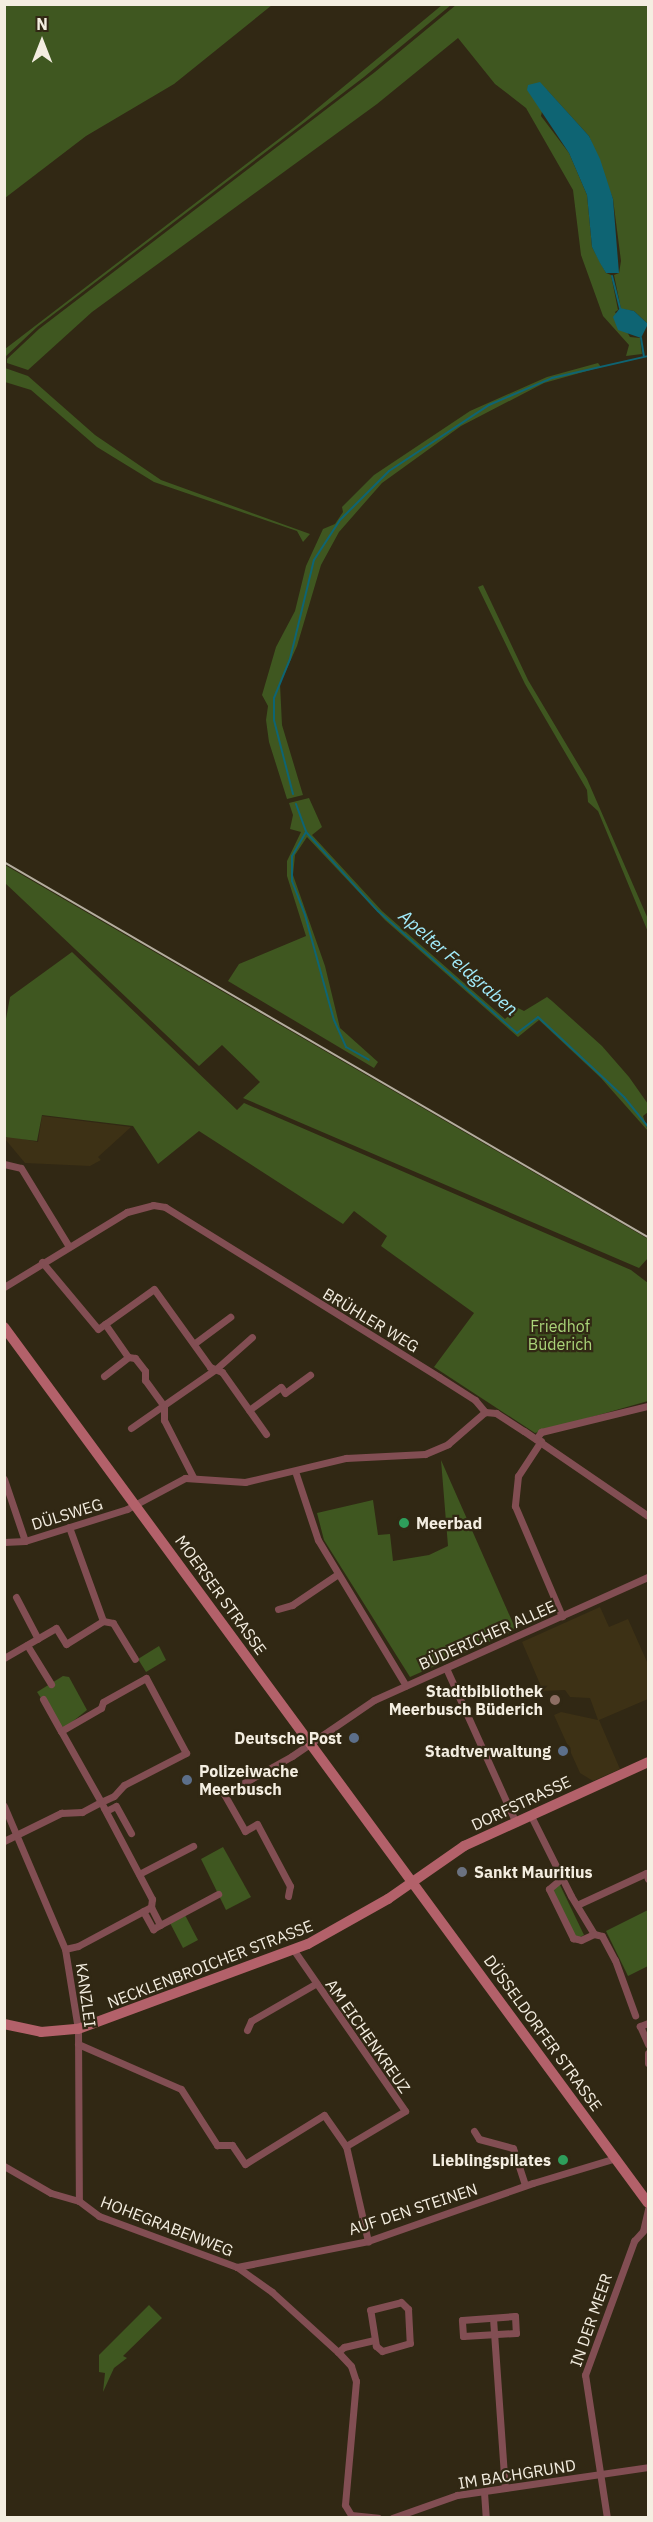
<!DOCTYPE html>
<meta charset="utf-8">
<style>
body{margin:0}
#map{position:relative;width:653px;height:2522px;overflow:hidden;background:#312814;font-family:"IBM Plex Sans",sans-serif}
div>[style]{position:absolute}
[style*='--x']{left:calc(var(--x)*1px);top:calc(var(--y)*1px);width:calc(var(--w)*1px);rotate:calc(var(--a)*1deg)}
.built>*{inset:0;background:#3d3115}
.green>*{inset:0;background:#3f5720}
.water>*{inset:0;background:#0e6473}
.stream>*{height:2px;margin:-1px;padding:0 1px;transform-origin:1px;border-radius:1px;background:#0e6473}
.street>*{height:7px;margin:-3.5px;padding:0 3.5px;transform-origin:3.5px;border-radius:3.5px;background:#824e53}
.secondary>*{height:10px;margin:-5px;padding:0 5px;transform-origin:5px;border-radius:5px;background:#b3616a}
.tram>*{height:1.5px;margin:-0.75px;padding:0 0.75px;transform-origin:0.75px;border-radius:0.75px;background:#b4ad9e}
.dots>*{width:16px;height:16px;translate:-50% -50%;box-sizing:border-box;border:3px solid #312814;border-radius:50%}
span{translate:-50% -50%;white-space:nowrap;text-align:center;line-height:1.15;-webkit-text-stroke:4.5px #312814;paint-order:stroke}
.street-label{font-size:16px;color:#f4eee1}
.park-label{font-size:16px;color:#aad479}
.poi-label{font-size:16px;color:#f4eee1;font-weight:700}
.left{translate:0 -50%;text-align:left}
.right{translate:-100% -50%;text-align:right}
.water-label{font-size:18px;color:#a2ecfc;font-style:italic}
.frame{position:absolute;inset:0;border:6px solid #f4eee1;pointer-events:none}
.north{position:absolute;left:12px;top:12px;width:60px;height:60px;-webkit-text-stroke:4px #312814;paint-order:stroke;rotate:0deg;font-size:16px;font-weight:700;line-height:24px;text-align:center;color:#f4eee1}
.north::after{content:'';display:block;margin:auto;width:21px;height:27px;background:#f4eee1;clip-path:polygon(50% 0,100% 100%,50% 72%,0 100%)}
</style>
<div id="map">
<div class="built">
<i style="clip-path:polygon(42px 1116px,131px 1127px,98px 1157px,101px 1160px,90px 1166px,25px 1163px,5px 1139px,8px 1136px,38px 1142px)"></i>
<i style="clip-path:polygon(600px 1607px,609px 1627px,628px 1619px,648px 1664px,648px 1699px,599px 1720px,620px 1769px,593px 1781px,580px 1773px,554px 1715px,561px 1712px,598px 1720px,590px 1698px,570px 1697px,565px 1690px,543px 1691px,522px 1642px)"></i>
</div>
<div class="green">
<i style="clip-path:polygon(4px 5px,5px 4px,272px 5px,174px 84px,86px 136px,5px 198px)"></i>
<i style="clip-path:polygon(442px 5px,451px 5px,364px 77px,37px 327px,5px 357px,5px 349px,301px 122px)"></i>
<i style="clip-path:polygon(456px 5px,648px 5px,648px 324px,634px 311px,621px 309px,614px 275px,619px 273px,621px 261px,613px 199px,589px 136px,547px 90px,541px 116px,569px 153px,587px 195px,592px 247px,606px 273px,611px 275px,618px 310px,615px 312px,630px 337px,640px 338px,642px 354px,626px 356px,629px 345px,603px 316px,581px 255px,573px 190px,526px 108px,495px 84px,458px 38px,377px 104px,92px 312px,28px 370px,7px 363px,7px 359px,39px 329px,375px 72px)"></i>
<i style="clip-path:polygon(598px 363px,601px 367px,544px 383px,461px 426px,382px 483px,339px 532px,321px 565px,297px 646px,280px 684px,282px 725px,303px 795px,287px 799px,269px 742px,266px 720px,268px 706px,262px 695px,276px 647px,295px 611px,306px 566px,323px 529px,335px 524px,343px 512px,342px 507px,374px 475px,470px 411px,547px 377px)"></i>
<i style="clip-path:polygon(5px 368px,28px 376px,95px 435px,161px 480px,310px 534px,303px 542px,297px 531px,154px 482px,97px 447px,31px 390px,5px 382px)"></i>
<i style="clip-path:polygon(483px 585px,528px 680px,587px 779px,648px 919px,648px 932px,598px 811px,588px 802px,587px 790px,525px 684px,478px 587px)"></i>
<i style="clip-path:polygon(309px 798px,322px 827px,312px 835px,382px 911px,505px 1019px,518px 1008px,524px 1011px,547px 997px,552px 1001px,602px 1046px,629px 1077px,648px 1104px,648px 1112px,643px 1116px,648px 1131px,601px 1078px,539px 1020px,518px 1037px,385px 920px,307px 837px,295px 855px,293px 875px,325px 966px,340px 1028px,378px 1062px,374px 1068px,228px 981px,239px 964px,306px 936px,287px 876px,287px 861px,301px 832px,290px 829px,293px 815px,289px 803px)"></i>
<i style="clip-path:polygon(5px 865px,648px 1239px,648px 1258px,639px 1268px,243px 1098px,260px 1082px,222px 1045px,199px 1066px,5px 883px)"></i>
<i style="clip-path:polygon(72px 952px,237px 1110px,244px 1103px,631px 1270px,648px 1283px,648px 1401px,535px 1433px,434px 1367px,474px 1313px,381px 1246px,387px 1236px,354px 1211px,343px 1224px,199px 1131px,158px 1164px,133px 1126px,42px 1115px,37px 1141px,5px 1137px,4px 1030px,10px 997px)"></i>
<i style="clip-path:polygon(441px 1460px,516px 1630px,410px 1677px,324px 1540px,317px 1513px,373px 1500px,378px 1535px,390px 1534px,393px 1561px,429px 1555px,448px 1546px)"></i>
<i style="clip-path:polygon(159px 1646px,166px 1660px,146px 1672px,138px 1659px)"></i>
<i style="clip-path:polygon(63px 1676px,69px 1677px,87px 1710px,62px 1730px,37px 1692px)"></i>
<i style="clip-path:polygon(223px 1847px,251px 1897px,226px 1910px,201px 1859px)"></i>
<i style="clip-path:polygon(556px 1885px,560px 1885px,584px 1935px,580px 1937px,575px 1936px,552px 1890px)"></i>
<i style="clip-path:polygon(648px 1910px,648px 1966px,628px 1976px,606px 1931px)"></i>
<i style="clip-path:polygon(185px 1915px,198px 1940px,183px 1948px,170px 1923px)"></i>
<i style="clip-path:polygon(149px 2305px,162px 2318px,123px 2356px,127px 2358px,114px 2368px,103px 2392px,105px 2373px,99px 2372px,99px 2355px)"></i>
</div>
<div class="water">
<i style="clip-path:polygon(540px 82px,589px 136px,600px 159px,613px 199px,619px 273px,606px 273px,600px 263px,592px 247px,587px 195px,569px 153px,527px 90px,528px 85px)"></i>
<i style="clip-path:polygon(620px 308px,634px 311px,648px 324px,641px 338px,618px 330px,613px 317px)"></i>
</div>
<div class="stream">
<i style="--x:612;--y:276;--w:33;--a:76"></i>
<i style="--x:641;--y:338;--w:18;--a:81"></i>
<i style="--x:293;--y:794;--w:76;--a:-104.4"></i>
<i style="--x:274;--y:720;--w:22;--a:-90"></i>
<i style="--x:274;--y:698;--w:42;--a:-67.7"></i>
<i style="--x:290;--y:659;--w:102;--a:-76.4"></i>
<i style="--x:314;--y:560;--w:48;--a:-57"></i>
<i style="--x:340;--y:520;--w:69;--a:-45"></i>
<i style="--x:389;--y:471;--w:120;--a:-33.4"></i>
<i style="--x:489;--y:405;--w:69;--a:-23.2"></i>
<i style="--x:552;--y:378;--w:98;--a:-12.9"></i>
<i style="--x:296;--y:804;--w:30;--a:70"></i>
<i style="--x:306;--y:832;--w:107;--a:47.7"></i>
<i style="--x:378;--y:911;--w:185;--a:41.3"></i>
<i style="--x:517;--y:1033;--w:26;--a:-37"></i>
<i style="--x:538;--y:1017;--w:117;--a:42.9"></i>
<i style="--x:624;--y:1097;--w:38;--a:51"></i>
<i style="--x:306;--y:832;--w:28;--a:120"></i>
<i style="--x:292;--y:856;--w:25;--a:90"></i>
<i style="--x:292;--y:881;--w:36;--a:69"></i>
<i style="--x:305;--y:915;--w:109;--a:74.6"></i>
<i style="--x:334;--y:1020;--w:30;--a:66"></i>
<i style="--x:346;--y:1047;--w:26;--a:29"></i>
</div>
<div class="street">
<i style="--x:4;--y:1164;--w:17;--a:13"></i>
<i style="--x:21;--y:1168;--w:90;--a:58.6"></i>
<i style="--x:42;--y:1262;--w:87;--a:50.1"></i>
<i style="--x:98;--y:1329;--w:9;--a:-36"></i>
<i style="--x:105;--y:1324;--w:40;--a:55.1"></i>
<i style="--x:128;--y:1357;--w:7;--a:8"></i>
<i style="--x:135;--y:1358;--w:16;--a:52"></i>
<i style="--x:145;--y:1371;--w:9;--a:90"></i>
<i style="--x:145;--y:1380;--w:32;--a:54"></i>
<i style="--x:164;--y:1406;--w:14;--a:90"></i>
<i style="--x:164;--y:1420;--w:64;--a:63"></i>
<i style="--x:4;--y:1287;--w:144;--a:-31.4"></i>
<i style="--x:127;--y:1212;--w:27;--a:-15"></i>
<i style="--x:153;--y:1205;--w:12;--a:9"></i>
<i style="--x:165;--y:1207;--w:322;--a:31.8"></i>
<i style="--x:439;--y:1377;--w:43;--a:32.6"></i>
<i style="--x:475;--y:1400;--w:16;--a:50"></i>
<i style="--x:485;--y:1412;--w:11;--a:5"></i>
<i style="--x:496;--y:1413;--w:33;--a:33"></i>
<i style="--x:524;--y:1431;--w:150;--a:34.4"></i>
<i style="--x:105;--y:1324;--w:60;--a:-35.5"></i>
<i style="--x:154;--y:1289;--w:96;--a:54.3"></i>
<i style="--x:210;--y:1367;--w:13;--a:23"></i>
<i style="--x:222;--y:1372;--w:76;--a:54.6"></i>
<i style="--x:195;--y:1343;--w:44;--a:-36.6"></i>
<i style="--x:104;--y:1376;--w:31;--a:-38"></i>
<i style="--x:249;--y:1410;--w:39;--a:-36"></i>
<i style="--x:281;--y:1387;--w:7;--a:56"></i>
<i style="--x:285;--y:1393;--w:31;--a:-36"></i>
<i style="--x:131;--y:1428;--w:103;--a:-34.8"></i>
<i style="--x:216;--y:1369;--w:48;--a:-41.6"></i>
<i style="--x:536;--y:1439;--w:9;--a:-54"></i>
<i style="--x:541;--y:1432;--w:110;--a:-13.7"></i>
<i style="--x:541;--y:1441;--w:42;--a:123.3"></i>
<i style="--x:518;--y:1476;--w:30;--a:96"></i>
<i style="--x:515;--y:1506;--w:120;--a:66.9"></i>
<i style="--x:295;--y:1471;--w:73;--a:71.6"></i>
<i style="--x:318;--y:1540;--w:170;--a:58.9"></i>
<i style="--x:4;--y:1479;--w:65;--a:71.3"></i>
<i style="--x:69;--y:1527;--w:100;--a:70.1"></i>
<i style="--x:4;--y:1542;--w:21;--a:-3"></i>
<i style="--x:25;--y:1541;--w:107;--a:-17.4"></i>
<i style="--x:127;--y:1509;--w:66;--a:-28.1"></i>
<i style="--x:185;--y:1478;--w:60;--a:3.8"></i>
<i style="--x:245;--y:1482;--w:104;--a:-13.4"></i>
<i style="--x:346;--y:1458;--w:79;--a:-2.9"></i>
<i style="--x:425;--y:1454;--w:25;--a:-23"></i>
<i style="--x:448;--y:1444;--w:49;--a:-40.9"></i>
<i style="--x:16;--y:1597;--w:47;--a:62.4"></i>
<i style="--x:278;--y:1609;--w:15;--a:-16"></i>
<i style="--x:292;--y:1605;--w:55;--a:-34"></i>
<i style="--x:27;--y:1645;--w:46;--a:58.4"></i>
<i style="--x:4;--y:1658;--w:60;--a:-30"></i>
<i style="--x:56;--y:1628;--w:19;--a:58"></i>
<i style="--x:66;--y:1644;--w:44;--a:-31.9"></i>
<i style="--x:103;--y:1621;--w:10;--a:11"></i>
<i style="--x:113;--y:1623;--w:42;--a:58.6"></i>
<i style="--x:446;--y:1668;--w:170;--a:65.7"></i>
<i style="--x:43;--y:1699;--w:37;--a:61"></i>
<i style="--x:4;--y:1806;--w:155;--a:66.9"></i>
<i style="--x:65;--y:1949;--w:81;--a:80.8"></i>
<i style="--x:78;--y:2029;--w:172;--a:89.7"></i>
<i style="--x:106;--y:1811;--w:11;--a:-27"></i>
<i style="--x:116;--y:1806;--w:31;--a:61"></i>
<i style="--x:531;--y:1816;--w:89;--a:63.4"></i>
<i style="--x:571;--y:1896;--w:44;--a:58.8"></i>
<i style="--x:594;--y:1934;--w:8;--a:14"></i>
<i style="--x:602;--y:1936;--w:27;--a:62"></i>
<i style="--x:615;--y:1960;--w:59;--a:70"></i>
<i style="--x:4;--y:1841;--w:64;--a:-26.2"></i>
<i style="--x:61;--y:1813;--w:21;--a:-3"></i>
<i style="--x:82;--y:1812;--w:21;--a:-28"></i>
<i style="--x:101;--y:1802;--w:14;--a:-25"></i>
<i style="--x:114;--y:1796;--w:15;--a:-48"></i>
<i style="--x:124;--y:1785;--w:70;--a:-27.3"></i>
<i style="--x:186;--y:1753;--w:85;--a:-118.1"></i>
<i style="--x:146;--y:1678;--w:49;--a:150.8"></i>
<i style="--x:103;--y:1702;--w:6;--a:108"></i>
<i style="--x:101;--y:1708;--w:46;--a:150.1"></i>
<i style="--x:61;--y:1731;--w:81;--a:60.6"></i>
<i style="--x:101;--y:1802;--w:7;--a:63"></i>
<i style="--x:104;--y:1808;--w:103;--a:62.2"></i>
<i style="--x:152;--y:1899;--w:8;--a:97"></i>
<i style="--x:139;--y:1874;--w:61;--a:-27.4"></i>
<i style="--x:562;--y:1878;--w:17;--a:140"></i>
<i style="--x:549;--y:1889;--w:55;--a:63.9"></i>
<i style="--x:573;--y:1938;--w:8;--a:14"></i>
<i style="--x:581;--y:1940;--w:14;--a:-25"></i>
<i style="--x:288;--y:1896;--w:10;--a:-79"></i>
<i style="--x:290;--y:1886;--w:70;--a:-118"></i>
<i style="--x:257;--y:1824;--w:14;--a:150"></i>
<i style="--x:245;--y:1831;--w:43;--a:-119.6"></i>
<i style="--x:224;--y:1794;--w:78;--a:-29.2"></i>
<i style="--x:292;--y:1756;--w:99;--a:-34.3"></i>
<i style="--x:374;--y:1700;--w:300;--a:-24.2"></i>
<i style="--x:579;--y:1904;--w:74;--a:-24.8"></i>
<i style="--x:646;--y:1873;--w:6;--a:72"></i>
<i style="--x:143;--y:1911;--w:21;--a:61"></i>
<i style="--x:153;--y:1929;--w:8;--a:-30"></i>
<i style="--x:65;--y:1949;--w:13;--a:-13"></i>
<i style="--x:78;--y:1946;--w:83;--a:-28.1"></i>
<i style="--x:151;--y:1907;--w:20;--a:63"></i>
<i style="--x:160;--y:1925;--w:66;--a:-28.1"></i>
<i style="--x:293;--y:1949;--w:197;--a:55.3"></i>
<i style="--x:405;--y:2111;--w:69;--a:149.3"></i>
<i style="--x:648;--y:2023;--w:9;--a:159"></i>
<i style="--x:640;--y:2026;--w:20;--a:66"></i>
<i style="--x:247;--y:2030;--w:10;--a:-66"></i>
<i style="--x:251;--y:2021;--w:74;--a:-30"></i>
<i style="--x:78;--y:2044;--w:112;--a:23.6"></i>
<i style="--x:181;--y:2089;--w:67;--a:57.3"></i>
<i style="--x:217;--y:2145;--w:15;--a:0"></i>
<i style="--x:232;--y:2145;--w:23;--a:56"></i>
<i style="--x:245;--y:2164;--w:93;--a:-31.8"></i>
<i style="--x:324;--y:2115;--w:38;--a:55"></i>
<i style="--x:346;--y:2146;--w:98;--a:77"></i>
<i style="--x:648;--y:2053;--w:10;--a:90"></i>
<i style="--x:474;--y:2131;--w:9;--a:58"></i>
<i style="--x:479;--y:2139;--w:35;--a:15"></i>
<i style="--x:513;--y:2148;--w:39;--a:72"></i>
<i style="--x:4;--y:2166;--w:54;--a:29.9"></i>
<i style="--x:51;--y:2193;--w:29;--a:16"></i>
<i style="--x:79;--y:2201;--w:25;--a:37"></i>
<i style="--x:99;--y:2216;--w:147;--a:20.3"></i>
<i style="--x:237;--y:2267;--w:43;--a:35.5"></i>
<i style="--x:272;--y:2292;--w:89;--a:42.3"></i>
<i style="--x:338;--y:2352;--w:19;--a:47"></i>
<i style="--x:351;--y:2366;--w:16;--a:72"></i>
<i style="--x:356;--y:2381;--w:124;--a:95.1"></i>
<i style="--x:345;--y:2505;--w:12;--a:59"></i>
<i style="--x:237;--y:2267;--w:134;--a:-11.2"></i>
<i style="--x:368;--y:2241;--w:175;--a:-19.4"></i>
<i style="--x:533;--y:2183;--w:87;--a:-16.8"></i>
<i style="--x:401;--y:2302;--w:10;--a:45"></i>
<i style="--x:408;--y:2309;--w:34;--a:87"></i>
<i style="--x:410;--y:2343;--w:29;--a:164"></i>
<i style="--x:382;--y:2351;--w:8;--a:-140"></i>
<i style="--x:376;--y:2346;--w:36;--a:-99"></i>
<i style="--x:370;--y:2310;--w:32;--a:-14"></i>
<i style="--x:515;--y:2316;--w:17;--a:87"></i>
<i style="--x:516;--y:2333;--w:53;--a:176.8"></i>
<i style="--x:463;--y:2336;--w:16;--a:-94"></i>
<i style="--x:462;--y:2320;--w:53;--a:-4.3"></i>
<i style="--x:493;--y:2318;--w:170;--a:86"></i>
<i style="--x:338;--y:2352;--w:8;--a:-40"></i>
<i style="--x:344;--y:2347;--w:31;--a:-13"></i>
<i style="--x:484;--y:2492;--w:26;--a:86"></i>
<i style="--x:351;--y:2515;--w:27;--a:6"></i>
<i style="--x:392;--y:2518;--w:69;--a:-19.5"></i>
<i style="--x:457;--y:2495;--w:193;--a:-8.3"></i>
<i style="--x:607;--y:2518;--w:145;--a:-98.7"></i>
<i style="--x:585;--y:2375;--w:143;--a:-69.9"></i>
<i style="--x:634;--y:2241;--w:13;--a:-48"></i>
<i style="--x:643;--y:2231;--w:23;--a:-77"></i>
</div>
<div class="secondary">
<i style="--x:4;--y:1327;--w:1087;--a:53.68"></i>
<i style="--x:4;--y:2024;--w:38;--a:12"></i>
<i style="--x:41;--y:2032;--w:37;--a:-5"></i>
<i style="--x:78;--y:2029;--w:245;--a:-20.3"></i>
<i style="--x:308;--y:1944;--w:92;--a:-29.4"></i>
<i style="--x:388;--y:1899;--w:93;--a:-34.9"></i>
<i style="--x:464;--y:1846;--w:202;--a:-24.5"></i>
</div>
<div class="tram">
<i style="--x:4;--y:862;--w:745;--a:30.21"></i>
</div>
<div class="dots">
<i style="left:404px;top:1523px;background:#2e9e5b"></i>
<i style="left:555px;top:1700px;background:#8d6e63"></i>
<i style="left:354px;top:1738px;background:#5c6f8a"></i>
<i style="left:563px;top:1751px;background:#5c6f8a"></i>
<i style="left:187px;top:1780px;background:#5c6f8a"></i>
<i style="left:462px;top:1872px;background:#6b7280"></i>
<i style="left:563px;top:2160px;background:#2e9e5b"></i>
</div>
<div class="street-label">
<span style="left:371px;top:1320px;rotate:31deg">BRÜHLER WEG</span>
<span style="left:67px;top:1514px;rotate:-17deg">DÜLSWEG</span>
<span style="left:221px;top:1595px;rotate:54deg">MOERSER STRASSE</span>
<span style="left:487px;top:1635px;rotate:-24deg">BÜDERICHER ALLEE</span>
<span style="left:521px;top:1803px;rotate:-25deg">DORFSTRASSE</span>
<span style="left:210px;top:1964px;rotate:-21deg">NECKLENBROICHER STRASSE</span>
<span style="left:86px;top:1995px;rotate:82deg">KANZLEI</span>
<span style="left:543px;top:2033px;rotate:54deg">DÜSSELDORFER STRASSE</span>
<span style="left:368px;top:2036px;rotate:55deg">AM EICHENKREUZ</span>
<span style="left:413px;top:2209px;rotate:-18deg">AUF DEN STEINEN</span>
<span style="left:167px;top:2226px;rotate:21deg">HOHEGRABENWEG</span>
<span style="left:591px;top:2320px;rotate:-71deg">IN DER MEER</span>
<span style="left:517px;top:2474px;rotate:-9deg">IM BACHGRUND</span>
</div>
<div class="park-label">
<span style="left:560px;top:1335px">Friedhof<br>Büderich</span>
</div>
<div class="poi-label">
<span class="left" style="left:416px;top:1523px">Meerbad</span>
<span class="right" style="left:543px;top:1700px">Stadtbibliothek<br>Meerbusch Büderich</span>
<span class="right" style="left:342px;top:1738px">Deutsche Post</span>
<span class="right" style="left:551px;top:1751px">Stadtverwaltung</span>
<span class="left" style="left:199px;top:1780px">Polizeiwache<br>Meerbusch</span>
<span class="left" style="left:474px;top:1872px">Sankt Mauritius</span>
<span class="right" style="left:551px;top:2160px">Lieblingspilates</span>
</div>
<div class="water-label">
<span style="left:458px;top:963px;rotate:41deg">Apelter Feldgraben</span>
</div>
<div class="frame"></div>
<div class="north">N</div>
</div>
